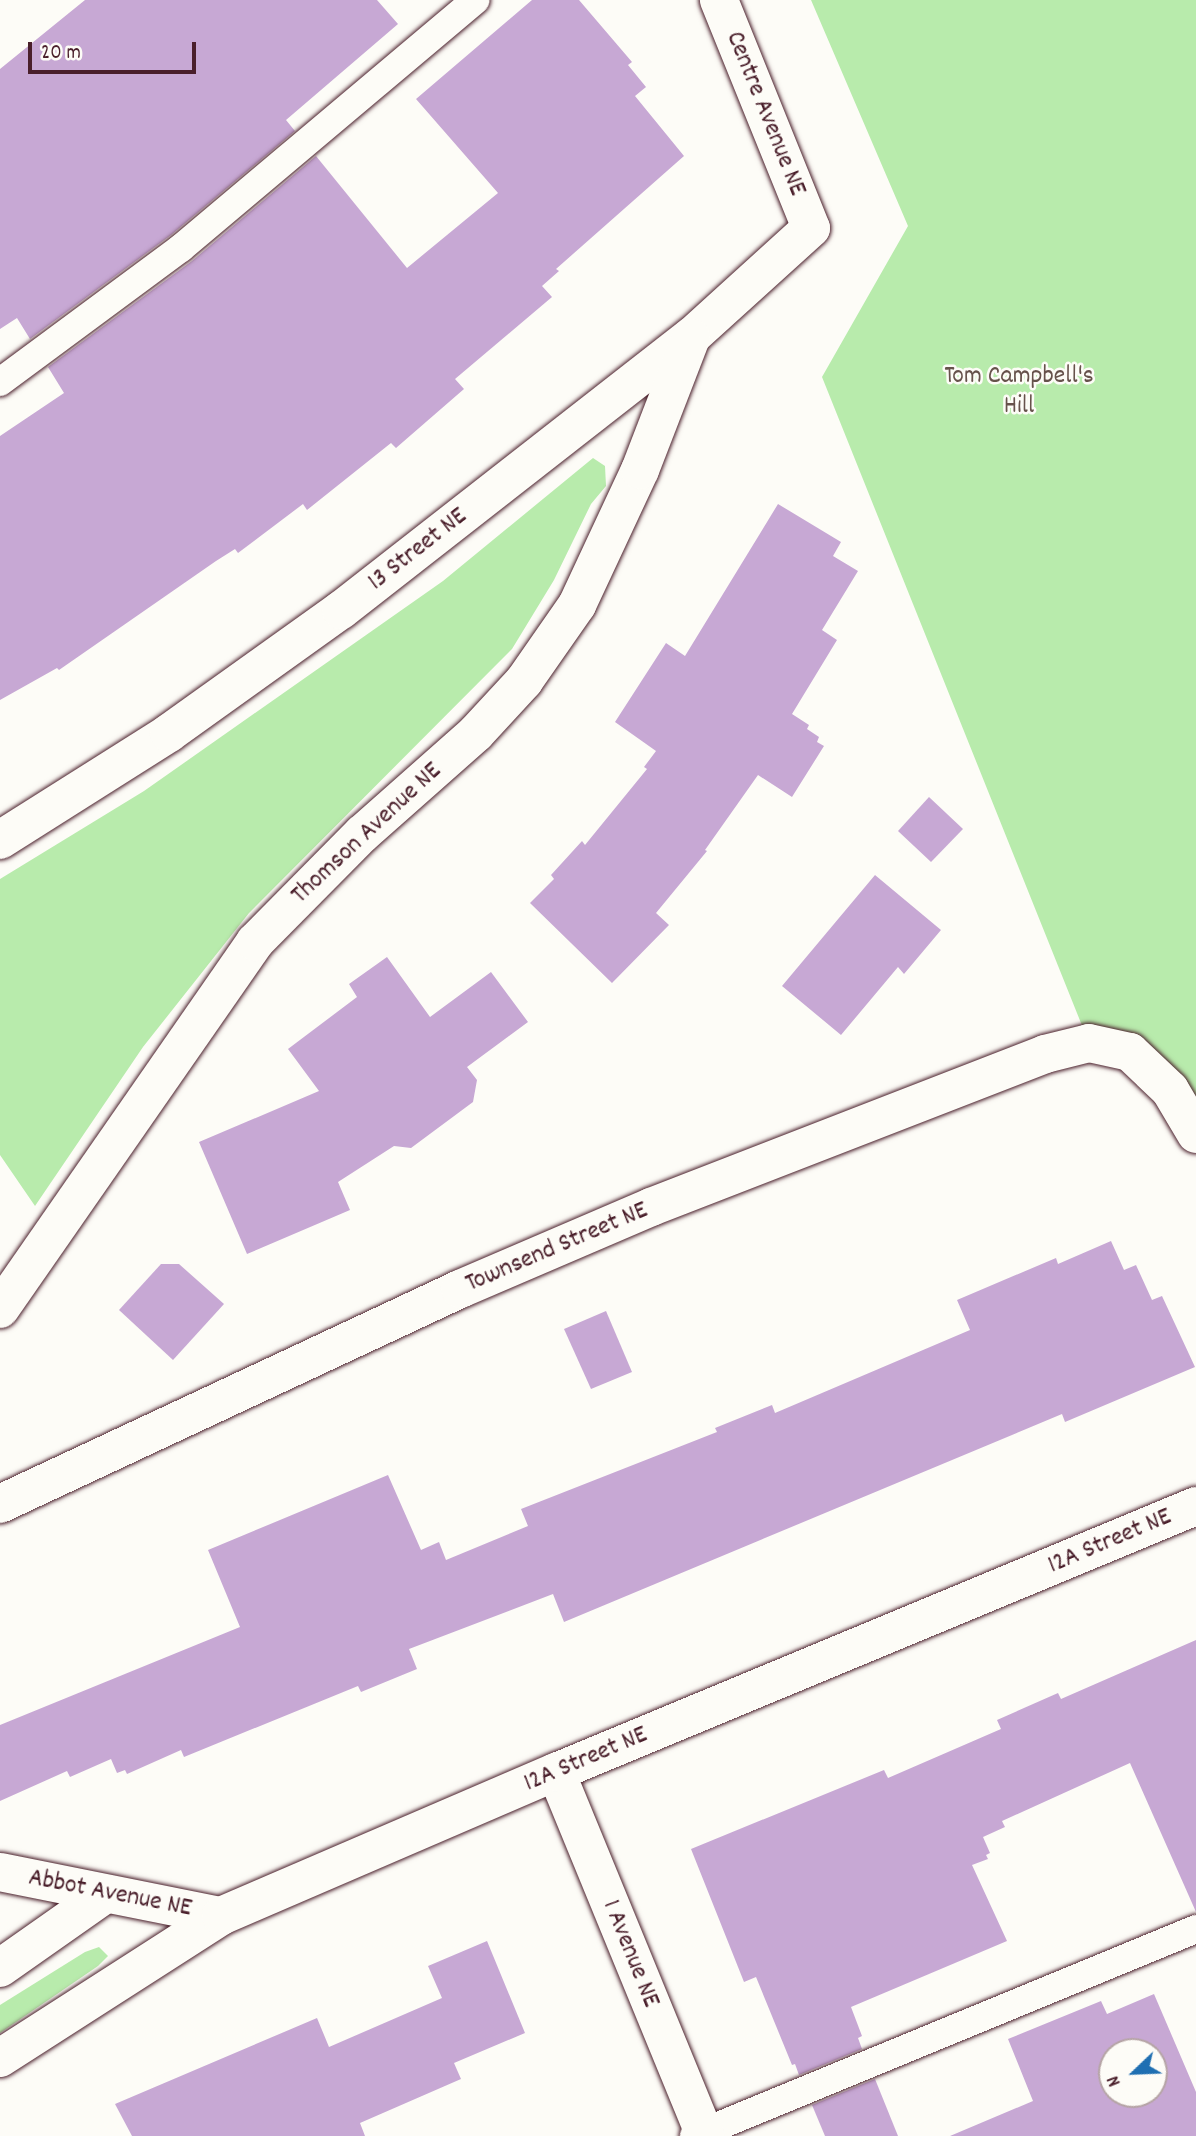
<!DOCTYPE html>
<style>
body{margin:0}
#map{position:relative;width:1196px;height:2136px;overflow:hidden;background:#fdfcf7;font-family:Dekko,sans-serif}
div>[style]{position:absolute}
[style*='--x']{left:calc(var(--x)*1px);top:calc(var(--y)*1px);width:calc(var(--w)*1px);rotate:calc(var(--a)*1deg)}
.green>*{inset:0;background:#b8ebac}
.building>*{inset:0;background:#c7a8d4}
.roads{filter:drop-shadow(0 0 2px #4a1f2b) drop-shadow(0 0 2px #4a1f2b)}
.lane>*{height:28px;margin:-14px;padding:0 14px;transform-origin:14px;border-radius:14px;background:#fdfcf7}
.street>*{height:38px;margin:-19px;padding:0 19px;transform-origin:19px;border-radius:19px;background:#fdfcf7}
span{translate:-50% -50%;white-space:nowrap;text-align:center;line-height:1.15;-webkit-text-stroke:5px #fdfcf7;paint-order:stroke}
.street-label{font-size:26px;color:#4a1f2b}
.park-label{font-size:26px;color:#66524b}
.north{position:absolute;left:1098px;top:2038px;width:70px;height:70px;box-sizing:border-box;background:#fdfcf7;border:2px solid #b5a4a5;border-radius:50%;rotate:247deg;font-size:19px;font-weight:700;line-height:28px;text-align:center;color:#4a1f2b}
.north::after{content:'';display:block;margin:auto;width:24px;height:32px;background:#1f6fb2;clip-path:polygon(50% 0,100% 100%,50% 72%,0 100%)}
.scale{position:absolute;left:28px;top:42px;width:168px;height:32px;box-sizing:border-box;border:4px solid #4a1f2b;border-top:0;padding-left:9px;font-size:21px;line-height:24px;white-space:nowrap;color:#4a1f2b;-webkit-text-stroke:5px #fdfcf7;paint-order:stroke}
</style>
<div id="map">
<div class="green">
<i style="clip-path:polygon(811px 0,1196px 0,1196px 1134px,1170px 1090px,1089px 1043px,822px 377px,908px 226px)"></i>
<i style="clip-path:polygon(593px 458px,605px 466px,606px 486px,591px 504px,554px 580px,512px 649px,249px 913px,143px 1047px,35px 1206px,0 1155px,0 879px,144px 791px,443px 581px)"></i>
<i style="clip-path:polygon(99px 1947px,108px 1956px,98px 1966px,0 2033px,0 2005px,85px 1952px)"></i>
</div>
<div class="building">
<i style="clip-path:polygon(85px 0,377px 0,398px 24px,286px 120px,295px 131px,171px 235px,30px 339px,17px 318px,0 329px,0 69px)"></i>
<i style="clip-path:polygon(532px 0,579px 0,632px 62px,628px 65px,646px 87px,635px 96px,684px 156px,556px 269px,559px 271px,542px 286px,552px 297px,455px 379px,464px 389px,396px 448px,391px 443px,307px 510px,303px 504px,238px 553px,235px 549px,216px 561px,59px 670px,57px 668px,0 700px,0 436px,64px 393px,48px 367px,192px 261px,316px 156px,407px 268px,498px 193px,416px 99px)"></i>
<i style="clip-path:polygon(778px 504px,841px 542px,833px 556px,858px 571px,822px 630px,837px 640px,792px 714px,809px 725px,807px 729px,819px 737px,817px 742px,824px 746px,792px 797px,758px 775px,705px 850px,707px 851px,656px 913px,669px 925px,612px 983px,530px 903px,554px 879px,551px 875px,582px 841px,585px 845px,647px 769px,644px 767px,656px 751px,615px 722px,666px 643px,685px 656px)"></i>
<i style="clip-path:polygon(929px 797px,963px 829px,931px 862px,898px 831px)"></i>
<i style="clip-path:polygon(875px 875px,941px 930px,904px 974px,898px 967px,841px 1035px,782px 986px)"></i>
<i style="clip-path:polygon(387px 957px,430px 1017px,491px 972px,528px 1022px,467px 1067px,477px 1080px,473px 1102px,411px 1148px,394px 1146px,338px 1182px,350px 1210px,247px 1254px,199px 1142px,319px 1091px,288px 1049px,357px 997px,349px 984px)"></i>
<i style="clip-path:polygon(1111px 1241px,1124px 1270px,1136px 1265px,1152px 1300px,1162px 1296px,1195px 1367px,1065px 1422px,1062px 1414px,564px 1622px,553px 1594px,409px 1649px,417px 1669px,361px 1692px,358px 1686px,184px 1757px,181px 1750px,127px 1774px,125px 1770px,117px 1773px,111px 1759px,70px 1777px,67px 1771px,0 1801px,0 1725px,240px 1627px,208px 1550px,388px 1475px,421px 1550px,439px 1542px,446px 1560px,528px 1526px,521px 1509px,717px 1432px,715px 1428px,772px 1405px,775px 1413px,970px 1330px,957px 1300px,1056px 1258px,1058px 1264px)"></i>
<i style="clip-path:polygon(161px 1264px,179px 1264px,224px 1304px,173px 1360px,119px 1310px)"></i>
<i style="clip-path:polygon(606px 1311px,632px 1372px,591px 1389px,564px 1329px)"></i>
<i style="clip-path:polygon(1196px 1640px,1196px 1912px,1130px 1763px,1002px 1821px,1005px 1827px,983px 1837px,990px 1853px,986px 1855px,988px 1859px,972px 1865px,1007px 1941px,851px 2007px,862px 2036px,858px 2038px,862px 2049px,799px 2075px,795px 2064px,792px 2065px,756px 1977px,744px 1982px,691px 1849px,884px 1770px,888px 1778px,1001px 1729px,997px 1720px,1058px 1693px,1061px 1699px)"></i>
<i style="clip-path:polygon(487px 1941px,525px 2033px,454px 2063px,461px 2079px,360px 2123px,365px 2136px,132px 2136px,115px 2104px,317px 2018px,329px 2047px,442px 1998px,428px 1966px)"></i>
<i style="clip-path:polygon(evenodd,1154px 1994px,1196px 2092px,1196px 2136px,950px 2136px,1033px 2101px,1008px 2039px,1101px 2001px,1107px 2014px,1154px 1994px,1112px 2052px,1154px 2052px,1154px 2094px,1112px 2094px,1112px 2052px)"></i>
<i style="clip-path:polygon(875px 2079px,898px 2136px,825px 2136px,812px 2105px)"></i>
</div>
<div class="roads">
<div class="lane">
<i style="--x:0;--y:382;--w:225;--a:-36.5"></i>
<i style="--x:181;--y:248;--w:385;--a:-40.1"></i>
<i style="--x:694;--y:2136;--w:543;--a:-22.41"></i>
</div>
<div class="street">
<i style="--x:0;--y:840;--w:200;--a:-32.3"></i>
<i style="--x:169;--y:733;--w:211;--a:-35.6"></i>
<i style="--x:341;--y:610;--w:444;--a:-38"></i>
<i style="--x:691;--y:337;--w:162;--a:-42.2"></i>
<i style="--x:811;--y:228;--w:246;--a:-112"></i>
<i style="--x:0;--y:1309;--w:447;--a:-55.2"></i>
<i style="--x:255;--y:942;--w:152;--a:-45.3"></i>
<i style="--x:362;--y:834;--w:152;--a:-41.5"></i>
<i style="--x:476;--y:733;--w:71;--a:-47.3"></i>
<i style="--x:524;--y:681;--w:93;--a:-55.1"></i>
<i style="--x:577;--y:605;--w:149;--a:-65"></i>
<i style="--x:640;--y:470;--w:142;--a:-68.9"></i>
<i style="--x:0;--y:1504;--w:508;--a:-25.05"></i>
<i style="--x:460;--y:1289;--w:208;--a:-23.2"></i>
<i style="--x:651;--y:1207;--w:423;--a:-21.2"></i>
<i style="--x:1045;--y:1054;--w:45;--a:-14"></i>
<i style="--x:1089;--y:1043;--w:42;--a:12.4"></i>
<i style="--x:1130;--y:1052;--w:55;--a:43.5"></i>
<i style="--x:1170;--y:1090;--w:51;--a:59.4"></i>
<i style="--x:556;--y:1772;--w:393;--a:67.7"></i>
<i style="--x:0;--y:1872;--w:225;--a:11.3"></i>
<i style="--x:0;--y:1968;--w:127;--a:-35.1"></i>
<i style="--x:0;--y:2058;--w:263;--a:-32.7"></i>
<i style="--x:221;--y:1916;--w:365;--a:-23.3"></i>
<i style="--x:556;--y:1772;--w:693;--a:-22.57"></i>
</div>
</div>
<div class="street-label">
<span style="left:765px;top:114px;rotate:68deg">Centre Avenue NE</span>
<span style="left:418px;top:550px;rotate:-38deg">13 Street NE</span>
<span style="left:367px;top:834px;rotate:-43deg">Thomson Avenue NE</span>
<span style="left:557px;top:1248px;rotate:-23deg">Townsend Street NE</span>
<span style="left:1110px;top:1542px;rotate:-23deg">12A Street NE</span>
<span style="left:586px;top:1760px;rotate:-23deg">12A Street NE</span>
<span style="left:110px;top:1894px;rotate:11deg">Abbot Avenue NE</span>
<span style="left:630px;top:1954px;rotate:68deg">1 Avenue NE</span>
</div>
<div class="park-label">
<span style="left:1019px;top:392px">Tom Campbell's<br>Hill</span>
</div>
<div class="north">N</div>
<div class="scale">20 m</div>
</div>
